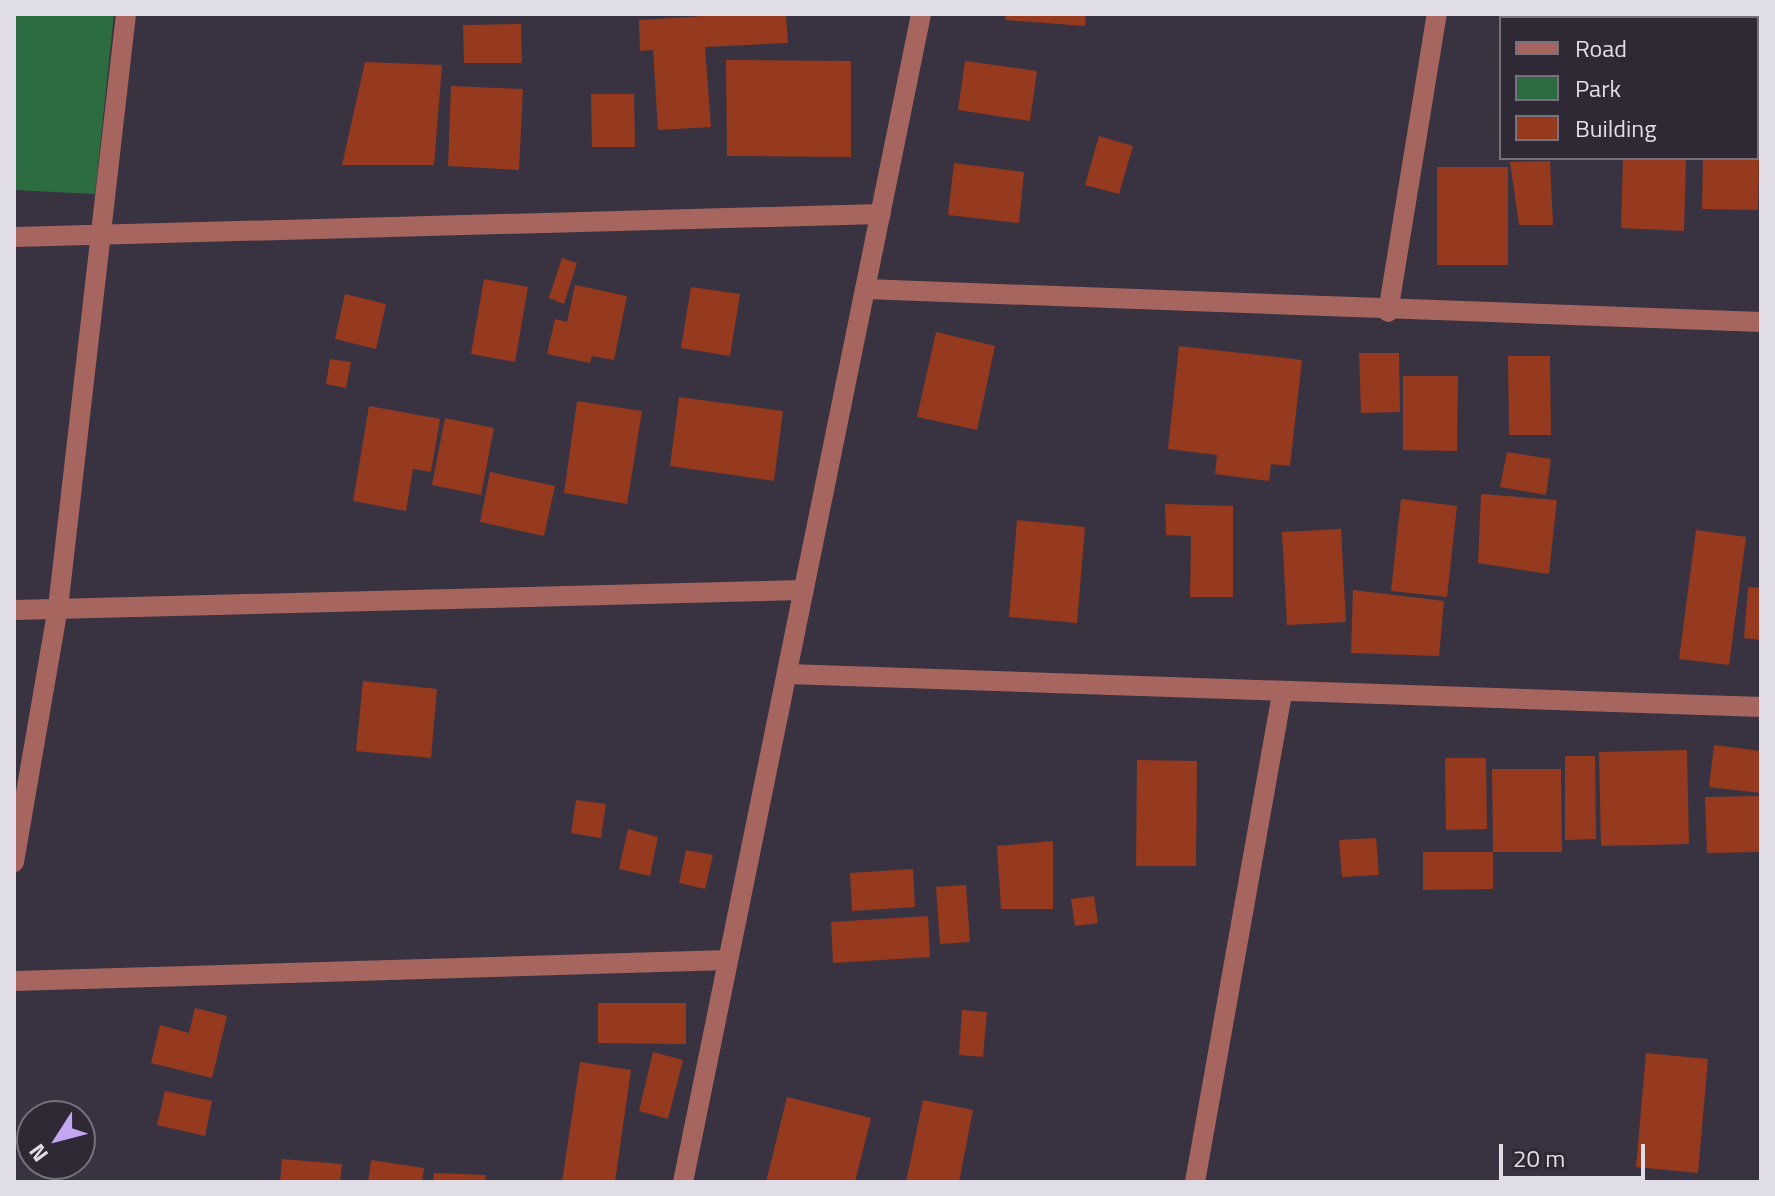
<!DOCTYPE html>
<style>
body{margin:0}
#map{position:relative;width:1775px;height:1196px;overflow:hidden;background:#393341;font-family:"Titillium Web",sans-serif}
div>[style]{position:absolute}
[style*='--x']{left:calc(var(--x)*1px);top:calc(var(--y)*1px);width:calc(var(--w)*1px);rotate:calc(var(--a)*1deg)}
.green>*{inset:0;background:#2c6c40}
.building>*{inset:0;background:#95391f}
.minor>*{height:20px;margin:-10px;padding:0 10px;transform-origin:10px;border-radius:10px;background:#a6655e}
span{translate:-50% -50%;white-space:nowrap;text-align:center;line-height:1.15;-webkit-text-stroke:6px #2f2936;paint-order:stroke}
.frame{position:absolute;inset:0;border:16px solid #e1dde6;pointer-events:none}
.legend{position:absolute;left:1499px;top:16px;width:260px;height:144px;box-sizing:border-box;background:#2f2936;border:2px solid #76717c;margin:0;padding:10px 14px;list-style:none;font-size:24px;color:#e1dde6}
.legend li{display:flex;align-items:center;gap:16px;height:40px}
.legend b{width:40px;border:2px solid #76717c}
.north{position:absolute;left:16px;top:1100px;width:80px;height:80px;box-sizing:border-box;background:#2f2936;border:2px solid #76717c;border-radius:50%;rotate:234deg;font-size:22px;font-weight:700;line-height:32px;text-align:center;color:#e1dde6}
.north::after{content:'';display:block;margin:auto;width:28px;height:36px;background:#c3a7f2;clip-path:polygon(50% 0,100% 100%,50% 72%,0 100%)}
.scale{position:absolute;left:1499px;top:1144px;width:146px;height:36px;box-sizing:border-box;border:4px solid #e1dde6;border-top:0;padding-left:10px;font-size:24px;line-height:28px;white-space:nowrap;color:#e1dde6;-webkit-text-stroke:6px #2f2936;paint-order:stroke}
</style>
<div id="map">
<div class="green">
<i style="clip-path:polygon(14px 14px,114px 14px,95px 194px,14px 190px)"></i>
</div>
<div class="building">
<i style="clip-path:polygon(735px 14px,786px 14px,788px 43px,705px 47px,711px 127px,658px 130px,653px 50px,640px 51px,639px 20px)"></i>
<i style="clip-path:polygon(1006px 14px,1086px 14px,1085px 26px,1005px 20px)"></i>
<i style="clip-path:polygon(1623px 14px,1761px 14px,1761px 90px,1757px 18px,1623px 18px)"></i>
<i style="clip-path:polygon(521px 24px,522px 63px,464px 63px,463px 25px)"></i>
<i style="clip-path:polygon(726px 60px,851px 61px,851px 157px,727px 156px)"></i>
<i style="clip-path:polygon(965px 61px,1037px 71px,1030px 121px,958px 110px)"></i>
<i style="clip-path:polygon(365px 62px,442px 65px,434px 165px,342px 165px)"></i>
<i style="clip-path:polygon(451px 86px,523px 89px,519px 170px,448px 166px)"></i>
<i style="clip-path:polygon(591px 94px,634px 94px,635px 147px,592px 147px)"></i>
<i style="clip-path:polygon(1099px 136px,1133px 146px,1119px 194px,1085px 185px)"></i>
<i style="clip-path:polygon(1623px 158px,1686px 158px,1684px 231px,1621px 228px)"></i>
<i style="clip-path:polygon(1703px 158px,1759px 158px,1758px 210px,1702px 209px)"></i>
<i style="clip-path:polygon(1550px 161px,1553px 225px,1519px 225px,1510px 162px)"></i>
<i style="clip-path:polygon(954px 163px,1024px 172px,1019px 223px,948px 215px)"></i>
<i style="clip-path:polygon(1437px 167px,1508px 167px,1508px 265px,1437px 265px)"></i>
<i style="clip-path:polygon(562px 258px,577px 263px,564px 304px,549px 298px)"></i>
<i style="clip-path:polygon(484px 279px,528px 287px,515px 362px,471px 354px)"></i>
<i style="clip-path:polygon(575px 285px,627px 296px,614px 360px,592px 356px,590px 363px,547px 354px,555px 319px,567px 322px)"></i>
<i style="clip-path:polygon(691px 287px,740px 294px,730px 356px,681px 348px)"></i>
<i style="clip-path:polygon(345px 294px,386px 304px,376px 349px,335px 339px)"></i>
<i style="clip-path:polygon(936px 332px,995px 346px,977px 430px,917px 417px)"></i>
<i style="clip-path:polygon(1179px 346px,1302px 360px,1290px 466px,1271px 464px,1269px 481px,1215px 474px,1217px 455px,1168px 449px)"></i>
<i style="clip-path:polygon(1359px 353px,1399px 353px,1400px 412px,1361px 413px)"></i>
<i style="clip-path:polygon(1508px 356px,1550px 356px,1551px 435px,1509px 435px)"></i>
<i style="clip-path:polygon(330px 359px,351px 362px,346px 388px,326px 384px)"></i>
<i style="clip-path:polygon(1403px 376px,1458px 376px,1457px 451px,1403px 450px)"></i>
<i style="clip-path:polygon(679px 397px,783px 411px,774px 481px,670px 466px)"></i>
<i style="clip-path:polygon(577px 401px,642px 411px,627px 504px,564px 493px)"></i>
<i style="clip-path:polygon(369px 406px,440px 419px,431px 472px,413px 469px,406px 511px,353px 501px)"></i>
<i style="clip-path:polygon(445px 418px,494px 428px,481px 495px,432px 485px)"></i>
<i style="clip-path:polygon(1507px 452px,1551px 459px,1546px 495px,1500px 487px)"></i>
<i style="clip-path:polygon(490px 472px,555px 486px,544px 536px,480px 522px)"></i>
<i style="clip-path:polygon(1481px 494px,1557px 500px,1549px 574px,1478px 563px)"></i>
<i style="clip-path:polygon(1401px 499px,1457px 506px,1447px 597px,1391px 591px)"></i>
<i style="clip-path:polygon(1165px 504px,1233px 506px,1233px 597px,1190px 597px,1191px 536px,1166px 535px)"></i>
<i style="clip-path:polygon(1017px 520px,1085px 527px,1077px 623px,1009px 617px)"></i>
<i style="clip-path:polygon(1341px 529px,1346px 622px,1287px 625px,1282px 532px)"></i>
<i style="clip-path:polygon(1696px 530px,1746px 537px,1729px 665px,1679px 659px)"></i>
<i style="clip-path:polygon(1748px 587px,1761px 588px,1761px 640px,1744px 638px)"></i>
<i style="clip-path:polygon(1353px 590px,1444px 601px,1439px 656px,1351px 653px)"></i>
<i style="clip-path:polygon(363px 681px,437px 689px,431px 758px,356px 751px)"></i>
<i style="clip-path:polygon(1714px 745px,1761px 751px,1761px 793px,1709px 787px)"></i>
<i style="clip-path:polygon(1687px 750px,1689px 844px,1601px 846px,1599px 752px)"></i>
<i style="clip-path:polygon(1565px 756px,1595px 756px,1596px 839px,1565px 840px)"></i>
<i style="clip-path:polygon(1445px 758px,1486px 758px,1487px 829px,1446px 830px)"></i>
<i style="clip-path:polygon(1137px 760px,1197px 761px,1196px 866px,1136px 866px)"></i>
<i style="clip-path:polygon(1492px 769px,1561px 769px,1562px 852px,1493px 852px,1493px 889px,1423px 890px,1423px 852px,1493px 852px)"></i>
<i style="clip-path:polygon(1761px 796px,1761px 852px,1707px 853px,1705px 797px)"></i>
<i style="clip-path:polygon(576px 800px,606px 804px,601px 838px,571px 833px)"></i>
<i style="clip-path:polygon(628px 829px,658px 837px,650px 876px,619px 869px)"></i>
<i style="clip-path:polygon(1376px 838px,1379px 875px,1342px 877px,1339px 840px)"></i>
<i style="clip-path:polygon(1053px 841px,1053px 909px,1001px 909px,997px 846px)"></i>
<i style="clip-path:polygon(686px 850px,713px 855px,705px 889px,679px 883px)"></i>
<i style="clip-path:polygon(913px 869px,915px 907px,852px 911px,850px 873px)"></i>
<i style="clip-path:polygon(966px 885px,970px 942px,940px 944px,936px 887px)"></i>
<i style="clip-path:polygon(1094px 896px,1098px 923px,1075px 926px,1071px 899px)"></i>
<i style="clip-path:polygon(928px 916px,930px 957px,833px 963px,831px 922px)"></i>
<i style="clip-path:polygon(598px 1003px,686px 1003px,686px 1044px,598px 1043px)"></i>
<i style="clip-path:polygon(195px 1008px,227px 1016px,212px 1078px,151px 1063px,160px 1025px,189px 1033px)"></i>
<i style="clip-path:polygon(962px 1010px,987px 1012px,983px 1057px,959px 1055px)"></i>
<i style="clip-path:polygon(653px 1052px,683px 1060px,668px 1119px,639px 1111px)"></i>
<i style="clip-path:polygon(1646px 1053px,1708px 1059px,1698px 1173px,1636px 1167px)"></i>
<i style="clip-path:polygon(580px 1062px,631px 1070px,615px 1182px,562px 1182px)"></i>
<i style="clip-path:polygon(165px 1091px,212px 1101px,205px 1136px,157px 1125px)"></i>
<i style="clip-path:polygon(787px 1097px,871px 1118px,855px 1182px,766px 1182px)"></i>
<i style="clip-path:polygon(923px 1100px,973px 1110px,959px 1182px,906px 1182px)"></i>
<i style="clip-path:polygon(282px 1159px,342px 1164px,340px 1182px,280px 1182px)"></i>
<i style="clip-path:polygon(371px 1160px,424px 1168px,422px 1182px,368px 1182px)"></i>
<i style="clip-path:polygon(434px 1173px,486px 1175px,485px 1182px,433px 1182px)"></i>
</div>
<div class="minor">
<i style="--x:14;--y:237;--w:867;--a:-1.52"></i>
<i style="--x:865;--y:289;--w:897;--a:2.11"></i>
<i style="--x:1388;--y:312;--w:302;--a:-80.7"></i>
<i style="--x:14;--y:610;--w:790;--a:-1.45"></i>
<i style="--x:787;--y:674;--w:975;--a:1.94"></i>
<i style="--x:14;--y:862;--w:258;--a:-80.2"></i>
<i style="--x:58;--y:608;--w:598;--a:-83.47"></i>
<i style="--x:14;--y:981;--w:714;--a:-1.68"></i>
<i style="--x:683;--y:1182;--w:1192;--a:-78.48"></i>
<i style="--x:1195;--y:1182;--w:497;--a:-79.9"></i>
</div>
<div class="frame"></div>
<ul class="legend">
<li><b style="height:10px;background:#a6655e"></b>Road</li>
<li><b style="height:22px;background:#2c6c40"></b>Park</li>
<li><b style="height:22px;background:#95391f"></b>Building</li>
</ul>
<div class="north">N</div>
<div class="scale">20 m</div>
</div>
